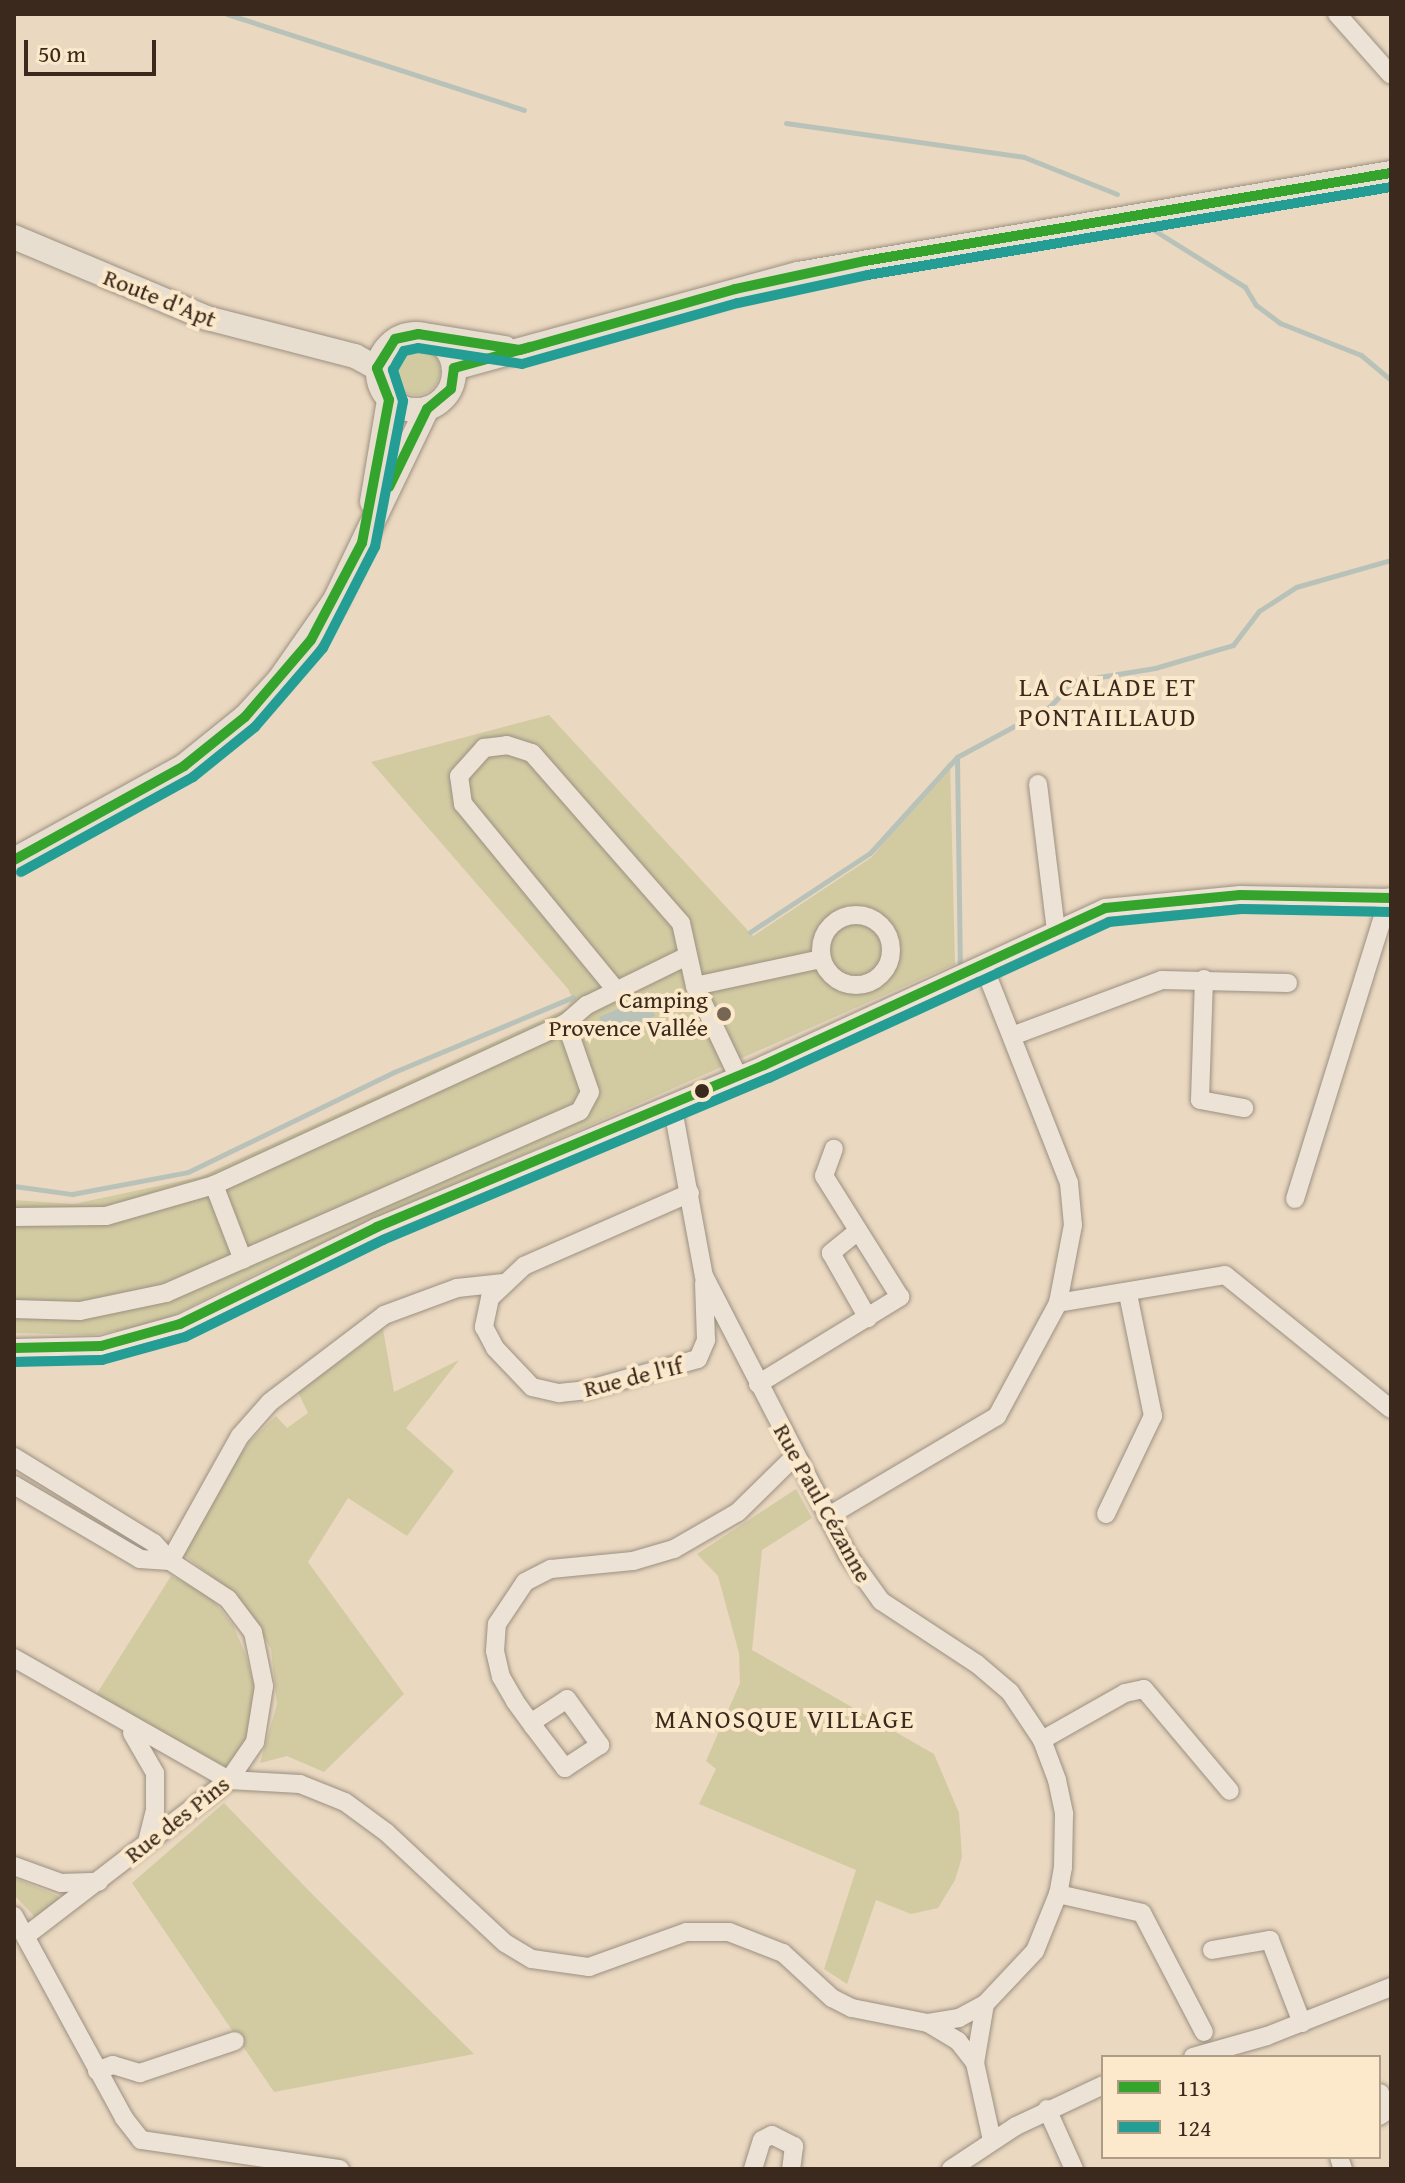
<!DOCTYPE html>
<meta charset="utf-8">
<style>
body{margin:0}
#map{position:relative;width:1405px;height:2183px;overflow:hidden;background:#ead8c0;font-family:"Gentium Book Plus",serif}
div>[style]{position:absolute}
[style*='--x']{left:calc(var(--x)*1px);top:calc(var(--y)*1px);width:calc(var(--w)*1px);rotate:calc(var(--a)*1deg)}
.green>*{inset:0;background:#d2cba2}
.round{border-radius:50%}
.water>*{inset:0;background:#b9c2b9}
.stream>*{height:5px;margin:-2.5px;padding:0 2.5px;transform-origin:2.5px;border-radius:2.5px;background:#b9c2b9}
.roads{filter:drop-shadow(0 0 2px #9c9081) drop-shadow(0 0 2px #9c9081)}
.minor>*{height:18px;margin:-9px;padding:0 9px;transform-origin:9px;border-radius:9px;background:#ece3d6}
.minor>.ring{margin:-9px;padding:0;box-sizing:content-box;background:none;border:18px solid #ece3d6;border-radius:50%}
.major>*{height:24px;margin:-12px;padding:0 12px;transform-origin:12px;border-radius:12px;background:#e8ded0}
.major>.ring{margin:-12px;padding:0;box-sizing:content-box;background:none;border:24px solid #e8ded0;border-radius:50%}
.bus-1>*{height:10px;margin:-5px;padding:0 5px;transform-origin:5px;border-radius:5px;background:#34a42c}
.bus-2>*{height:10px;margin:-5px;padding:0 5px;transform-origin:5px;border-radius:5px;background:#249d95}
.dots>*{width:22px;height:22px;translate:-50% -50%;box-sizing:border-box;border:4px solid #fce8ca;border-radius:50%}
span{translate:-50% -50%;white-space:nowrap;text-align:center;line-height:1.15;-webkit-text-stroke:8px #fce8ca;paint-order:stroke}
.street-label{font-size:24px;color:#3a291c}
.poi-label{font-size:24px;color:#3a291c}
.right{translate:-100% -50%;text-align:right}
.neighbourhood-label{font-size:26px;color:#3a291c;letter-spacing:2px}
.frame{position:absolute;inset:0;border:16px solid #3a291c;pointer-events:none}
.legend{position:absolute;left:1101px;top:2055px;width:280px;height:104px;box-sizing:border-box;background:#fce8ca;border:2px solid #ae9c84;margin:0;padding:10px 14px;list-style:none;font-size:24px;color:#3a291c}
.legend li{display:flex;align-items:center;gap:16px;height:40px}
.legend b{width:40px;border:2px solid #ae9c84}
.scale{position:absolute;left:24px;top:40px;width:132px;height:36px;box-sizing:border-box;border:4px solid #3a291c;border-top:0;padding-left:10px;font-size:24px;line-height:28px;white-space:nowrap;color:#3a291c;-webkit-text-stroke:6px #fce8ca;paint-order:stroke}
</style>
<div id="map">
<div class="green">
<i class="round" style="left:392px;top:347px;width:48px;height:48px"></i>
<i style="clip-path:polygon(549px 715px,753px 936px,872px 857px,950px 761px,955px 964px,275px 1264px,156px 1324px,92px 1335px,14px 1333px,14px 1200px,74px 1204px,200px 1177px,568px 1008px,572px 997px,568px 989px,371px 762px)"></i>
<i style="clip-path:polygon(383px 1329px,394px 1392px,459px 1360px,406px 1428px,454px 1471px,407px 1536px,348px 1498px,308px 1562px,404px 1694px,324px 1772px,287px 1756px,260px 1763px,277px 1704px,271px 1649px,241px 1600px,184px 1555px,224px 1477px,250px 1441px,276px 1416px,287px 1428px,308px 1413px,298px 1392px)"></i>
<i style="clip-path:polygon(796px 1489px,812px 1518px,762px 1550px,752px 1650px,934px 1754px,959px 1813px,962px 1857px,955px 1880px,938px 1908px,911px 1914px,876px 1900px,847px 1984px,824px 1969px,856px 1870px,699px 1804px,716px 1769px,706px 1761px,740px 1683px,739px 1653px,718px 1576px,697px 1554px)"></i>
<i style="clip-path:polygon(171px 1576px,208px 1594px,233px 1625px,245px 1653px,254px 1684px,254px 1719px,241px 1756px,230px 1766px,219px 1768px,96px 1695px)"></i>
<i style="clip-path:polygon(224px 1803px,314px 1896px,474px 2054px,274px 2092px,132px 1883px)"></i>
<i style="clip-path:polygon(14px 1878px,58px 1896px,60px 1900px,36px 1918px,14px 1895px)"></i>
</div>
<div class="water">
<i style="clip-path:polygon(647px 997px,655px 1016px,607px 1036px,599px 1017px)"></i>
</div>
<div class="stream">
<i style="--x:227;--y:14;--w:312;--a:17.9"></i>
<i style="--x:786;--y:123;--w:240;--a:8.1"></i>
<i style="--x:1024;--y:157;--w:100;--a:21.7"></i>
<i style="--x:1149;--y:227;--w:113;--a:32"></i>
<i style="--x:1245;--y:287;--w:21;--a:59"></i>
<i style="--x:1256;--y:305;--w:30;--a:37"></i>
<i style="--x:1280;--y:323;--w:87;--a:21.6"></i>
<i style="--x:1361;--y:355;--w:39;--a:40"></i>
<i style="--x:957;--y:757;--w:206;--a:89.2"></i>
<i style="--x:750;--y:932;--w:144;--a:-33.4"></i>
<i style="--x:870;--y:853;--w:130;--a:-47.8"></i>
<i style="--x:957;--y:757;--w:103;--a:-28.3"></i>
<i style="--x:1048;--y:708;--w:38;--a:-45"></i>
<i style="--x:1075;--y:681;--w:81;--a:-9.2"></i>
<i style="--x:1155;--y:668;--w:81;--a:-16.4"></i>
<i style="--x:1233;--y:645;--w:43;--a:-52.6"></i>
<i style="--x:1259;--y:611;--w:44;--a:-33"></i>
<i style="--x:1296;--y:587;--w:99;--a:-15.9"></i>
<i style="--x:14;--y:1186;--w:59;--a:7.9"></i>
<i style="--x:72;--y:1194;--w:118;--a:-10.7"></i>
<i style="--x:188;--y:1172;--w:229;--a:-25.9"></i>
<i style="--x:394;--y:1072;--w:194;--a:-22.7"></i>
</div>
<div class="roads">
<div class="minor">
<i style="--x:1337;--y:14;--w:81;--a:48.5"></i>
<i style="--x:1038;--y:784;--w:147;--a:83"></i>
<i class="ring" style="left:821px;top:915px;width:52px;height:52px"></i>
<i style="--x:984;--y:967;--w:232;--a:68.5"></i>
<i style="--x:1069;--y:1183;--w:42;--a:84.6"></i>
<i style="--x:1073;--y:1225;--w:79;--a:100.9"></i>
<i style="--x:1204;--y:979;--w:121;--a:91.9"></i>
<i style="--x:1200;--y:1100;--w:45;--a:10.3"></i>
<i style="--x:695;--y:986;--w:129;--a:-12.1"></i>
<i style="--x:616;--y:990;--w:241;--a:-129.4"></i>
<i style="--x:463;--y:804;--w:28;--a:-98"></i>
<i style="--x:459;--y:776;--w:38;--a:-48"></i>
<i style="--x:484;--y:748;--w:23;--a:-7"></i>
<i style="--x:507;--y:745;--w:26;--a:18"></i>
<i style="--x:532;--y:753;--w:226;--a:48.8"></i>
<i style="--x:681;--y:923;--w:65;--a:77.5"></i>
<i style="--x:695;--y:986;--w:100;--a:64.5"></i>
<i style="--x:1012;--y:1036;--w:160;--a:-20.5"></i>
<i style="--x:1162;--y:980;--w:126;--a:1.4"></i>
<i style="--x:672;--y:1104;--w:175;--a:79.5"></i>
<i style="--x:704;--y:1276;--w:314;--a:62.7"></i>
<i style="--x:848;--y:1555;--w:57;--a:54.3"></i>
<i style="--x:881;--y:1601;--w:115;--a:33.3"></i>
<i style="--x:977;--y:1664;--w:43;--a:40.3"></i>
<i style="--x:1010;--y:1692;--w:58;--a:56.3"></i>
<i style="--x:1042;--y:1740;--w:43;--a:69.4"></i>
<i style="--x:1057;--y:1780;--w:35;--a:78"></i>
<i style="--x:1064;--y:1814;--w:53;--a:91.1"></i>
<i style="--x:1063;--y:1867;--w:27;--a:100"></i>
<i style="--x:1058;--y:1894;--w:61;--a:112"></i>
<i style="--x:1035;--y:1951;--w:73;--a:133.3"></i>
<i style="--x:985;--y:2004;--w:30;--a:152"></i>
<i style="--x:959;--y:2018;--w:31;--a:171"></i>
<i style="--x:214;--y:1185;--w:80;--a:68.9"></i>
<i style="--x:690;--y:1193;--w:181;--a:156.3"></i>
<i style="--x:524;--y:1266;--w:47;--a:136.7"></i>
<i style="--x:490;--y:1298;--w:30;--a:102"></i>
<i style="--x:484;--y:1327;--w:24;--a:62"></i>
<i style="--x:495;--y:1348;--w:54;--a:46.5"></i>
<i style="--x:532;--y:1387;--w:28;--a:13"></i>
<i style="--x:559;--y:1393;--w:27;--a:-6"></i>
<i style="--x:586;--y:1390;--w:116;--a:-15.5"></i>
<i style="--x:698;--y:1359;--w:21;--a:-67"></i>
<i style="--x:706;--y:1340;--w:57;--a:-92"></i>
<i style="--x:1295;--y:1199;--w:316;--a:-72.7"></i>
<i style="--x:14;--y:1217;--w:92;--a:-0.6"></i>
<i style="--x:106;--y:1216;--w:112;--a:-16"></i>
<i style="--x:214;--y:1185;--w:387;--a:-24.7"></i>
<i style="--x:566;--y:1023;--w:28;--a:-41"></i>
<i style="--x:587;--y:1005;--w:111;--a:-26.1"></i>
<i style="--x:858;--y:1231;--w:35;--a:141"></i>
<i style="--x:831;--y:1253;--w:75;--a:60.4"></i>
<i style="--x:14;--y:1309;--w:66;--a:1.7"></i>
<i style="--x:80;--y:1311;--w:88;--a:-11.8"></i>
<i style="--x:166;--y:1293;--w:452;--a:-23.7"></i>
<i style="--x:580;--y:1111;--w:21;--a:-62"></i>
<i style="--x:590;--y:1092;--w:73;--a:-109.2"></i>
<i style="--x:14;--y:1348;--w:87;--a:-1.3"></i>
<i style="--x:101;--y:1346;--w:82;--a:-15.6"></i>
<i style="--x:180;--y:1324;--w:220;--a:-26.2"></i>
<i style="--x:377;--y:1227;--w:420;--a:-22.7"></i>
<i style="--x:764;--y:1065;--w:375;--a:-24.7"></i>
<i style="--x:1105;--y:908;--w:136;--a:-5.5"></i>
<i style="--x:1240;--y:895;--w:151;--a:1.1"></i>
<i style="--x:758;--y:1384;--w:167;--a:-31.5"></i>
<i style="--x:900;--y:1297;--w:143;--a:-122.1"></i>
<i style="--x:824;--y:1176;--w:29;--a:-70"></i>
<i style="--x:14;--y:1457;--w:164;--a:31.6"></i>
<i style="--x:154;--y:1543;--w:24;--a:48"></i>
<i style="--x:170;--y:1561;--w:69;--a:33.2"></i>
<i style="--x:228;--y:1599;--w:41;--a:52.9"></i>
<i style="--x:253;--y:1632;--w:55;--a:78.5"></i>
<i style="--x:264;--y:1686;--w:57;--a:99.1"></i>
<i style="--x:255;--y:1742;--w:46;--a:124.4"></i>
<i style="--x:229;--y:1780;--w:256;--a:142.5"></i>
<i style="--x:14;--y:1485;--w:146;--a:30.4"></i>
<i style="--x:140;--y:1559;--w:30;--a:4"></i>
<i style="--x:1106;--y:1514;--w:109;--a:-64.4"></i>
<i style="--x:1153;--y:1416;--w:125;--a:-101.6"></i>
<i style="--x:827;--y:1517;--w:198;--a:-30.7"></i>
<i style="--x:997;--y:1416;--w:128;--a:-61.6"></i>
<i style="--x:1058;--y:1303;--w:169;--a:-9.5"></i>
<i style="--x:1225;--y:1275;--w:213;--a:38.9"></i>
<i style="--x:170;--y:1561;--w:143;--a:-60.8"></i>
<i style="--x:240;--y:1436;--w:45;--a:-48.6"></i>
<i style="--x:270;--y:1402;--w:143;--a:-37.3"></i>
<i style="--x:384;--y:1315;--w:78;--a:-20.3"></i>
<i style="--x:457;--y:1288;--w:47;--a:-6.1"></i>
<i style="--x:14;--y:1658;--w:247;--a:29.6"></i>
<i style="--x:229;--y:1780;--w:71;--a:3.2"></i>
<i style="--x:300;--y:1784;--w:48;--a:21.8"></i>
<i style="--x:345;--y:1802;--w:52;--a:36.4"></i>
<i style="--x:387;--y:1833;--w:161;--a:43"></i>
<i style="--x:505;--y:1943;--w:31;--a:31"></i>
<i style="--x:532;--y:1959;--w:58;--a:8"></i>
<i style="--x:589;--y:1967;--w:103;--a:-19.8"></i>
<i style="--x:686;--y:1932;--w:43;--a:0"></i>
<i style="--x:729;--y:1932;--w:58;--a:21.3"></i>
<i style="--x:783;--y:1953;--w:67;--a:42.6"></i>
<i style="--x:832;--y:1998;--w:22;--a:27"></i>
<i style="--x:852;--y:2008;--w:77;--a:11.2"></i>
<i style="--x:928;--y:2023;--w:35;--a:31"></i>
<i style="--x:958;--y:2041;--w:28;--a:52"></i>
<i style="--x:975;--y:2063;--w:79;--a:77.6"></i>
<i style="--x:533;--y:1726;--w:6;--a:-72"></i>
<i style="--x:535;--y:1720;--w:38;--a:-33"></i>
<i style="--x:567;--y:1699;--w:57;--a:54.3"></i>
<i style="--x:600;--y:1745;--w:42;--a:146.7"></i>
<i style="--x:565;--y:1768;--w:53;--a:-127.3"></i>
<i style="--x:533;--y:1726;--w:31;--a:-126"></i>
<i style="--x:515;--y:1701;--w:28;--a:-120"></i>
<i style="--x:501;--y:1677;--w:27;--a:-103"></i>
<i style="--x:495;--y:1651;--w:27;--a:-86"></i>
<i style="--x:497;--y:1624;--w:50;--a:-56.3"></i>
<i style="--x:525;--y:1582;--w:29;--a:-27"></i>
<i style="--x:551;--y:1569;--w:82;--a:-5.6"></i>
<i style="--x:633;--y:1561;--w:43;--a:-16.3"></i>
<i style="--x:674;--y:1549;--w:74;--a:-30"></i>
<i style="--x:738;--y:1512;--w:80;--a:-44.5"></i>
<i style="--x:132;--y:1733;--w:46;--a:60.1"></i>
<i style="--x:155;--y:1773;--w:37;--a:90"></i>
<i style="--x:155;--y:1810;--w:33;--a:104"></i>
<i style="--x:1042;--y:1740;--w:95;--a:-29.5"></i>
<i style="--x:1125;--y:1693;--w:19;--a:-12"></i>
<i style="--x:1144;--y:1689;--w:133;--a:49.9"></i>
<i style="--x:14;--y:1866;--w:50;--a:19.9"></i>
<i style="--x:61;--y:1883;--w:38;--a:-2"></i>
<i style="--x:1058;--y:1894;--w:86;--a:12.7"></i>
<i style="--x:1142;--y:1913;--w:134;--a:62.5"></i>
<i style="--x:14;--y:1916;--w:230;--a:61.4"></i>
<i style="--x:124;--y:2118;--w:28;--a:52"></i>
<i style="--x:141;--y:2140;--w:201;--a:8.3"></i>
<i style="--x:1212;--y:1950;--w:59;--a:-9.8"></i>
<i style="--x:1270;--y:1940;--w:89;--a:68.9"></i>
<i style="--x:1193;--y:2057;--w:77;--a:-15.8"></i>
<i style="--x:1267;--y:2036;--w:133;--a:-21.6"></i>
<i style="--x:975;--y:2063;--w:60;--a:-80.4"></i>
<i style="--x:97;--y:2071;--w:17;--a:-21"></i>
<i style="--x:113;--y:2065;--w:28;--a:17"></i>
<i style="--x:140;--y:2073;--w:100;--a:-18.6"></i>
<i style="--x:1047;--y:2109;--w:66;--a:65.8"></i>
<i style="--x:1379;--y:2116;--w:9;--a:-32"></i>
<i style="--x:1387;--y:2111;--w:19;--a:-111"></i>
<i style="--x:1339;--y:2157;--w:13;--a:72"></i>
<i style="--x:753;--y:2169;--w:30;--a:-73"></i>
<i style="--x:762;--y:2140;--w:11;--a:-27"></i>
<i style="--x:772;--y:2135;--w:25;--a:27"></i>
<i style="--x:794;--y:2146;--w:23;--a:97"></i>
<i style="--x:951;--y:2169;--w:78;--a:-33.5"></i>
<i style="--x:1016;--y:2126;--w:96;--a:-25.2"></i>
</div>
<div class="major">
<i style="--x:14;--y:237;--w:209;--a:22.8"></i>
<i style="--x:207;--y:318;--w:153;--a:14.4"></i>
<i style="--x:355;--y:356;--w:25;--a:29"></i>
<i class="ring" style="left:378px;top:334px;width:52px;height:52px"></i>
<i style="--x:431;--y:336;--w:75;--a:9.2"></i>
<i style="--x:454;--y:368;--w:357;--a:-15.3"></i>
<i style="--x:798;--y:274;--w:602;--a:-9.67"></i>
<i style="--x:372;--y:502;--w:103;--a:-80.5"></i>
<i style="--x:14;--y:860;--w:194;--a:-28.9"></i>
<i style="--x:184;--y:766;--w:78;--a:-38.8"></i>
<i style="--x:245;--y:717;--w:50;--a:-47.4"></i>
<i style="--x:279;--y:680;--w:98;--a:-55"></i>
<i style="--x:335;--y:600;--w:212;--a:-64.3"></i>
</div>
</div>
<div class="bus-1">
<i style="--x:389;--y:487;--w:87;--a:-64"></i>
<i style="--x:427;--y:409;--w:31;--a:-40"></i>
<i style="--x:451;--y:389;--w:21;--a:-82"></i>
<i style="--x:454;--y:368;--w:79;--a:-15.4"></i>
<i style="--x:14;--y:860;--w:194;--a:-28.9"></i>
<i style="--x:184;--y:766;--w:78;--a:-38.8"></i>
<i style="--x:245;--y:717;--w:101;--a:-49.4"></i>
<i style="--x:311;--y:640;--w:110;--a:-62.3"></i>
<i style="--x:362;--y:543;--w:146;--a:-79.3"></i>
<i style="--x:389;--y:400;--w:34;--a:-111"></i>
<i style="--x:377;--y:368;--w:34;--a:-58"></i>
<i style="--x:395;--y:339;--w:24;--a:-12"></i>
<i style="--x:418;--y:334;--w:103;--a:8.9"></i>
<i style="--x:520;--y:350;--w:223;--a:-15.8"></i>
<i style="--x:735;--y:289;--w:133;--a:-12.2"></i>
<i style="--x:865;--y:261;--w:533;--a:-9.5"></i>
<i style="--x:14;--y:1348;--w:87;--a:-1.3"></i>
<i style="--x:101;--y:1346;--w:82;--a:-15.6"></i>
<i style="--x:180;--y:1324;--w:220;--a:-26.2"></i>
<i style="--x:377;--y:1227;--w:420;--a:-22.7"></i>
<i style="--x:764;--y:1065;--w:375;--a:-24.7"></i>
<i style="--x:1105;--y:908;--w:136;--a:-5.5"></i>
<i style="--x:1240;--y:895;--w:151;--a:1.1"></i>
</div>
<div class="bus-2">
<i style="--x:21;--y:872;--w:196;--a:-28.9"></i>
<i style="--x:193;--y:777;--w:80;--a:-38.9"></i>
<i style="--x:255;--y:727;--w:104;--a:-49.3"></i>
<i style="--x:323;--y:648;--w:114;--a:-62.8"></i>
<i style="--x:375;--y:547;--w:149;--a:-79.1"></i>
<i style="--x:403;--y:401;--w:33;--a:-108"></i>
<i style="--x:393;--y:370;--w:22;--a:-60"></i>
<i style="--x:404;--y:351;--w:14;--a:-12"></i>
<i style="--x:418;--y:348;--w:105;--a:8.7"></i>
<i style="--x:522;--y:364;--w:224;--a:-15.8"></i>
<i style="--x:738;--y:303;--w:133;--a:-12.2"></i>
<i style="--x:868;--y:275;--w:530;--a:-9.55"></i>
<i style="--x:14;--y:1362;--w:88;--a:-1.3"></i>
<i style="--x:102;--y:1360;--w:86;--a:-15.5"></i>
<i style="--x:185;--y:1337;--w:220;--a:-26.1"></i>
<i style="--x:383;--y:1240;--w:419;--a:-22.8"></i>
<i style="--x:769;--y:1078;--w:374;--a:-24.6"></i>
<i style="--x:1109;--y:922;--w:133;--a:-5.6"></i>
<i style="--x:1241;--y:909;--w:150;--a:1.1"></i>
</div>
<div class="dots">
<i style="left:724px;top:1014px;background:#786655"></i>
<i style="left:702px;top:1091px;background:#3a291c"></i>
</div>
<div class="street-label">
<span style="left:160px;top:298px;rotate:22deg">Route d'Apt</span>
<span style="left:633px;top:1377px;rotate:-14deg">Rue de l'If</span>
<span style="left:823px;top:1503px;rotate:61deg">Rue Paul Cézanne</span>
<span style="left:177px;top:1819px;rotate:-38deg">Rue des Pins</span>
</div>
<div class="poi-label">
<span class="right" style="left:708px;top:1014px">Camping<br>Provence Vallée</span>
</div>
<div class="neighbourhood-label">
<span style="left:1108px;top:702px">LA CALADE ET<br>PONTAILLAUD</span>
<span style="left:785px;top:1719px">MANOSQUE VILLAGE</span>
</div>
<div class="frame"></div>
<ul class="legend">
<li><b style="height:10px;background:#34a42c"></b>113</li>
<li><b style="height:10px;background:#249d95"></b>124</li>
</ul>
<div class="scale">50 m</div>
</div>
